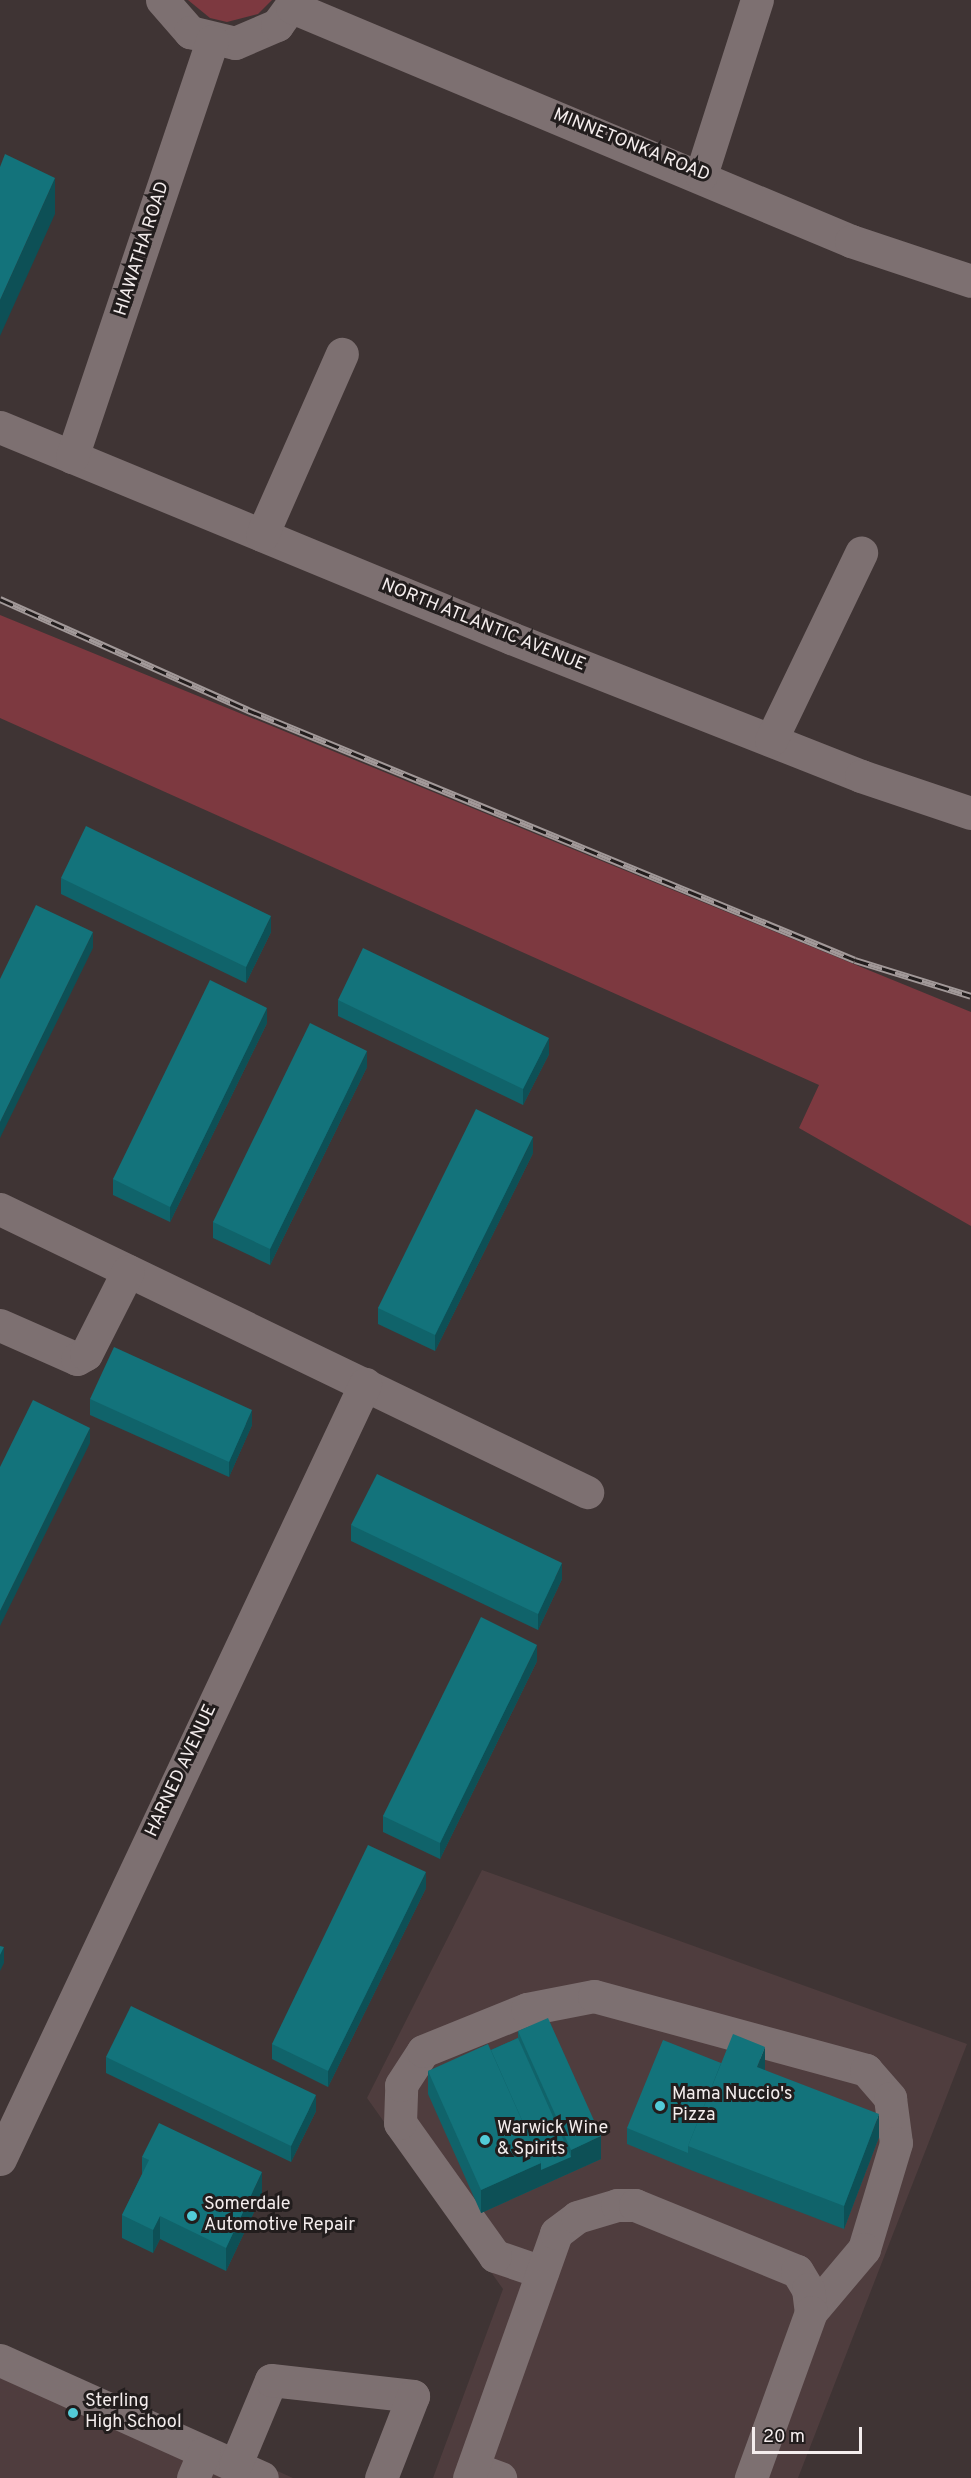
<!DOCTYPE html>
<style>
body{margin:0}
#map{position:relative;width:971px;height:2478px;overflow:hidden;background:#3f3434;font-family:Overpass,sans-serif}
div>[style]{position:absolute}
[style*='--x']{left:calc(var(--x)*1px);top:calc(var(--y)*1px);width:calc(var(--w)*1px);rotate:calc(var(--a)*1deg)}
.built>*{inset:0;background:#4f3d3e}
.green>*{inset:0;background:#7d3940}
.minor>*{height:33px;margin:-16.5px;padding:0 16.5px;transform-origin:16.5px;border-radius:16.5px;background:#7d7071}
.rail>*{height:7px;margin-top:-3.5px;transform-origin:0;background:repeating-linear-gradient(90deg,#221d1d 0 14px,#a29999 0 28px);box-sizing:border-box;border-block:2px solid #a29999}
.wall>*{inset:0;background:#10636a}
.shaded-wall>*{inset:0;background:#0d5056}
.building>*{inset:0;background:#13737b}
.dots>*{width:16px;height:16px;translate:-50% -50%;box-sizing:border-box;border:3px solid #221d1d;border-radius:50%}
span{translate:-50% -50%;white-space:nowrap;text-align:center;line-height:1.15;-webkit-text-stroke:6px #221d1d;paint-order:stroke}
.street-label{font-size:18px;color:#f4eded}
.poi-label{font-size:18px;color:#f4eded}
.left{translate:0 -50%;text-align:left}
.scale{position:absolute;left:752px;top:2427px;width:110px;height:27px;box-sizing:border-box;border:3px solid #f4eded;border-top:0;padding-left:8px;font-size:18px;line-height:21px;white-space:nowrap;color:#f4eded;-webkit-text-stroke:4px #221d1d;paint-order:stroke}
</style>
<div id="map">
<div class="built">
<i style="clip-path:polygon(482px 1870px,967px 2044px,798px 2478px,433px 2478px,503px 2289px,367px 2098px)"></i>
<i style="clip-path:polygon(0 2347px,293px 2478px,0 2478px)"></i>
</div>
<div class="green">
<i style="clip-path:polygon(188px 0,272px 0,258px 14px,227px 22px,210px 18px)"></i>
<i style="clip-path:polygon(0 615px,971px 1012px,971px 1226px,799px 1128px,819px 1085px,0 718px)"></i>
</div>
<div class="minor">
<i style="--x:162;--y:0;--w:43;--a:48.8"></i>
<i style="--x:190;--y:32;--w:46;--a:13.7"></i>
<i style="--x:235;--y:43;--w:46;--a:-23.2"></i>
<i style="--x:277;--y:25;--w:31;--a:-54"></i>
<i style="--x:292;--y:7;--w:606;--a:22.71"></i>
<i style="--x:851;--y:241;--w:126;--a:18.4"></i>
<i style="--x:701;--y:175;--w:184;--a:-72.3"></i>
<i style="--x:0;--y:427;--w:553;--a:22.44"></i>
<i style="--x:511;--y:638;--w:376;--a:21.5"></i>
<i style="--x:861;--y:776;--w:116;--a:18.6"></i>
<i style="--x:72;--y:457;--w:439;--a:-71.4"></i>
<i style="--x:262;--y:535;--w:198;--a:-66.2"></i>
<i style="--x:771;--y:740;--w:208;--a:-64.3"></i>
<i style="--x:0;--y:1209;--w:652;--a:25.74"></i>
<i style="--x:0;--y:1325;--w:84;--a:23.8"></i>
<i style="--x:77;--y:1359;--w:10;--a:-29"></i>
<i style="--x:86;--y:1354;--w:93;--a:-63.2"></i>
<i style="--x:0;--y:2159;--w:857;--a:-64.78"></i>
<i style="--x:542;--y:2272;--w:50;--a:-161.2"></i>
<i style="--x:495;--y:2256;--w:163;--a:-125.5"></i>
<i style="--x:400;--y:2123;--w:38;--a:-88"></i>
<i style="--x:401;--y:2085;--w:40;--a:-57.1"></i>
<i style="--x:423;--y:2051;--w:112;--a:-22"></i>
<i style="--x:527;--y:2009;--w:68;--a:-11"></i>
<i style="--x:594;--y:1996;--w:282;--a:15.2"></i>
<i style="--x:866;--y:2070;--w:37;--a:49"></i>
<i style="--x:890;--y:2098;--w:45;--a:82.4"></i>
<i style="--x:896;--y:2143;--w:111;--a:106.8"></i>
<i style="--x:864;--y:2249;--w:82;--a:130.1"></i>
<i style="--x:0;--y:2360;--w:287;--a:24.2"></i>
<i style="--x:235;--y:2466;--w:93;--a:-67.3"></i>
<i style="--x:271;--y:2380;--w:143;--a:6.4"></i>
<i style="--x:413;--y:2396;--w:88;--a:111.3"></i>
<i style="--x:473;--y:2468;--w:29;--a:20"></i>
<i style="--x:193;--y:2478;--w:28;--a:-67"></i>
<i style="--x:469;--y:2478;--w:260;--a:-70.4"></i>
<i style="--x:556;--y:2233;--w:26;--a:-37"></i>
<i style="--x:577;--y:2217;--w:42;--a:-16.7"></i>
<i style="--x:617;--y:2205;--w:18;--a:0"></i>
<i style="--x:635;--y:2205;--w:175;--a:22.2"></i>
<i style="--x:797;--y:2271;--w:21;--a:59"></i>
<i style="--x:808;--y:2289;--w:23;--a:83"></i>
<i style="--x:811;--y:2312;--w:177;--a:109.9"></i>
</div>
<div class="rail">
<i style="--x:0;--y:599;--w:272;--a:24.1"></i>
<i style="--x:248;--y:710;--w:656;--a:22.38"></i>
<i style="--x:855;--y:960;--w:121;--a:17.2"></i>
</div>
<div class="wall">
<i style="clip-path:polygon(61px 878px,271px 932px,246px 983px,61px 894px)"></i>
<i style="clip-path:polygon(338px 1000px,549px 1054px,523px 1105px,338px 1016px)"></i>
<i style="clip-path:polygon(267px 1023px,170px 1222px,113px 1195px,113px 1179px)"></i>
<i style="clip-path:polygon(367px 1067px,270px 1265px,213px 1238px,213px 1222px)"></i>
<i style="clip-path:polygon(533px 1153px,435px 1351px,378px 1324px,378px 1308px)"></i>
<i style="clip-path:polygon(90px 1399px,252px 1425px,229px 1477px,90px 1415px)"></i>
<i style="clip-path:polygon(351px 1525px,562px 1579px,538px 1630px,351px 1541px)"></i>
<i style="clip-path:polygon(537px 1661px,440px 1859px,383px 1832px,383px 1816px)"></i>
<i style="clip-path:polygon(426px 1888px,328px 2087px,272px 2059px,272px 2044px)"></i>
<i style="clip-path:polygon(518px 2031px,601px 2159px,481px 2213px,428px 2094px,428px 2071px,491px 2050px,518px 2038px)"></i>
<i style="clip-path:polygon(106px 2057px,316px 2111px,291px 2162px,106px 2073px)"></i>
<i style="clip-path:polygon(721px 2063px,765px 2070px,879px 2137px,844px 2229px,688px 2169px,627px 2144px,627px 2128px)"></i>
<i style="clip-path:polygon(142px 2157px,262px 2195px,226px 2271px,160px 2239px,153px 2253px,122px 2238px,122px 2215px,142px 2174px)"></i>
</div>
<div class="shaded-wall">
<i style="clip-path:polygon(55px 178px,55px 214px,0 336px,0 300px)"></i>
<i style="clip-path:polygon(271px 916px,271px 932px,246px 983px,246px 967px)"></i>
<i style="clip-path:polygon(93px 932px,93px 948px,0 1138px,0 1122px)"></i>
<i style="clip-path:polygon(267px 1008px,267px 1023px,170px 1222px,170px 1207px)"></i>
<i style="clip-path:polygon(549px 1038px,549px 1054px,523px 1105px,523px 1089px)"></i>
<i style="clip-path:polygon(367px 1051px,367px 1067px,270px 1265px,270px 1249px)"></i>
<i style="clip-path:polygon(533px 1137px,533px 1153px,435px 1351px,435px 1335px)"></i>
<i style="clip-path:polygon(252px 1410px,252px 1425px,229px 1477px,229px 1462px)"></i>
<i style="clip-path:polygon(90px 1428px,90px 1443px,0 1626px,0 1611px)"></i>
<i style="clip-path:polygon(562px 1563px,562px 1579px,538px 1630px,538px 1614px)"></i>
<i style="clip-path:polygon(537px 1645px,537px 1661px,440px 1859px,440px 1843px)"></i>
<i style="clip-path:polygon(426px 1872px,426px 1888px,328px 2087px,328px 2071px)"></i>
<i style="clip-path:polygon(4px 1947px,4px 1963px,0 1971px,0 1955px)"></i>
<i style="clip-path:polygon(765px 2047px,765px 2069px,757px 2090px,757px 2067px)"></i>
<i style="clip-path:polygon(316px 2095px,316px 2111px,291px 2162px,291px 2146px)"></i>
<i style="clip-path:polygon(879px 2114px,879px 2137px,844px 2229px,844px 2206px)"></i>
<i style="clip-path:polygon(601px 2136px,601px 2159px,481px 2213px,481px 2190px,541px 2163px,571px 2157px,571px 2150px)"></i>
<i style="clip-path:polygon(262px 2172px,262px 2195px,226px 2271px,226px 2248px)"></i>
<i style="clip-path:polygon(160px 2216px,160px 2239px,153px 2253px,153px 2230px)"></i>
</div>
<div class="building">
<i style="clip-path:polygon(5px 154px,55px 178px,0 300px,0 167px)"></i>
<i style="clip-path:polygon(86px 826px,271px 916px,246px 967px,61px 878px)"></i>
<i style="clip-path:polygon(36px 905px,93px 932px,0 1122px,0 979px)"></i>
<i style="clip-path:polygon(363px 948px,549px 1038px,523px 1089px,338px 1000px)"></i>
<i style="clip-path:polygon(210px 980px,267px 1008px,170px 1207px,113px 1179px)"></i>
<i style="clip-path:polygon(310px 1023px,367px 1051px,270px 1249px,213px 1222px)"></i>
<i style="clip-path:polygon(476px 1109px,533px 1137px,435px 1335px,378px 1308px)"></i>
<i style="clip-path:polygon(114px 1347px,252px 1410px,229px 1462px,90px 1399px)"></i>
<i style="clip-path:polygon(33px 1400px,90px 1428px,0 1611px,0 1467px)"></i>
<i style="clip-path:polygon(377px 1474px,562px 1563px,538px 1614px,351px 1525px)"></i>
<i style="clip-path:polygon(481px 1617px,537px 1645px,440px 1843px,383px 1816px)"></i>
<i style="clip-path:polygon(368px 1845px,426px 1872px,328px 2071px,272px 2044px)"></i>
<i style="clip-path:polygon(0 1946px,4px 1947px,0 1955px)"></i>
<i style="clip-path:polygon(131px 2006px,316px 2095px,291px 2146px,106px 2057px)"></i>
<i style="clip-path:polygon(548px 2018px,601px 2136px,571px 2150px,518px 2031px)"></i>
<i style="clip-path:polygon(733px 2034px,765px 2047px,757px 2067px,879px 2114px,844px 2206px,688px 2146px)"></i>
<i style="clip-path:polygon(518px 2038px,571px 2157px,541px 2170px,541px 2163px,491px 2050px)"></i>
<i style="clip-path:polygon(663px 2040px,721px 2063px,688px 2146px,688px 2153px,627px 2128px)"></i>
<i style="clip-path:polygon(488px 2044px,541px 2163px,481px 2190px,428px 2071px)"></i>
<i style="clip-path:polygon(159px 2123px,262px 2172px,226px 2248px,160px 2216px,153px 2230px,122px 2215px,149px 2160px,142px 2157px)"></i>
</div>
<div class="dots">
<i style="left:660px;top:2106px;background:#52cbd7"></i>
<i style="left:485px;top:2140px;background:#52cbd7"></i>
<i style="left:192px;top:2216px;background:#52cbd7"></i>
<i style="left:73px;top:2413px;background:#52cbd7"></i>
</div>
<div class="street-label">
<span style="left:631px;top:146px;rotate:22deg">MINNETONKA ROAD</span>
<span style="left:143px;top:249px;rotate:-72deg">HIAWATHA ROAD</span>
<span style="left:483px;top:626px;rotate:22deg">NORTH ATLANTIC AVENUE</span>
<span style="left:182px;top:1771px;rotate:-65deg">HARNED AVENUE</span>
</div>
<div class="poi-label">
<span class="left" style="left:672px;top:2106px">Mama Nuccio's<br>Pizza</span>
<span class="left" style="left:497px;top:2140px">Warwick Wine<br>&amp; Spirits</span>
<span class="left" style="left:204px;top:2216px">Somerdale<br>Automotive Repair</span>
<span class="left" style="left:85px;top:2413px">Sterling<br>High School</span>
</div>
<div class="scale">20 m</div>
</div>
